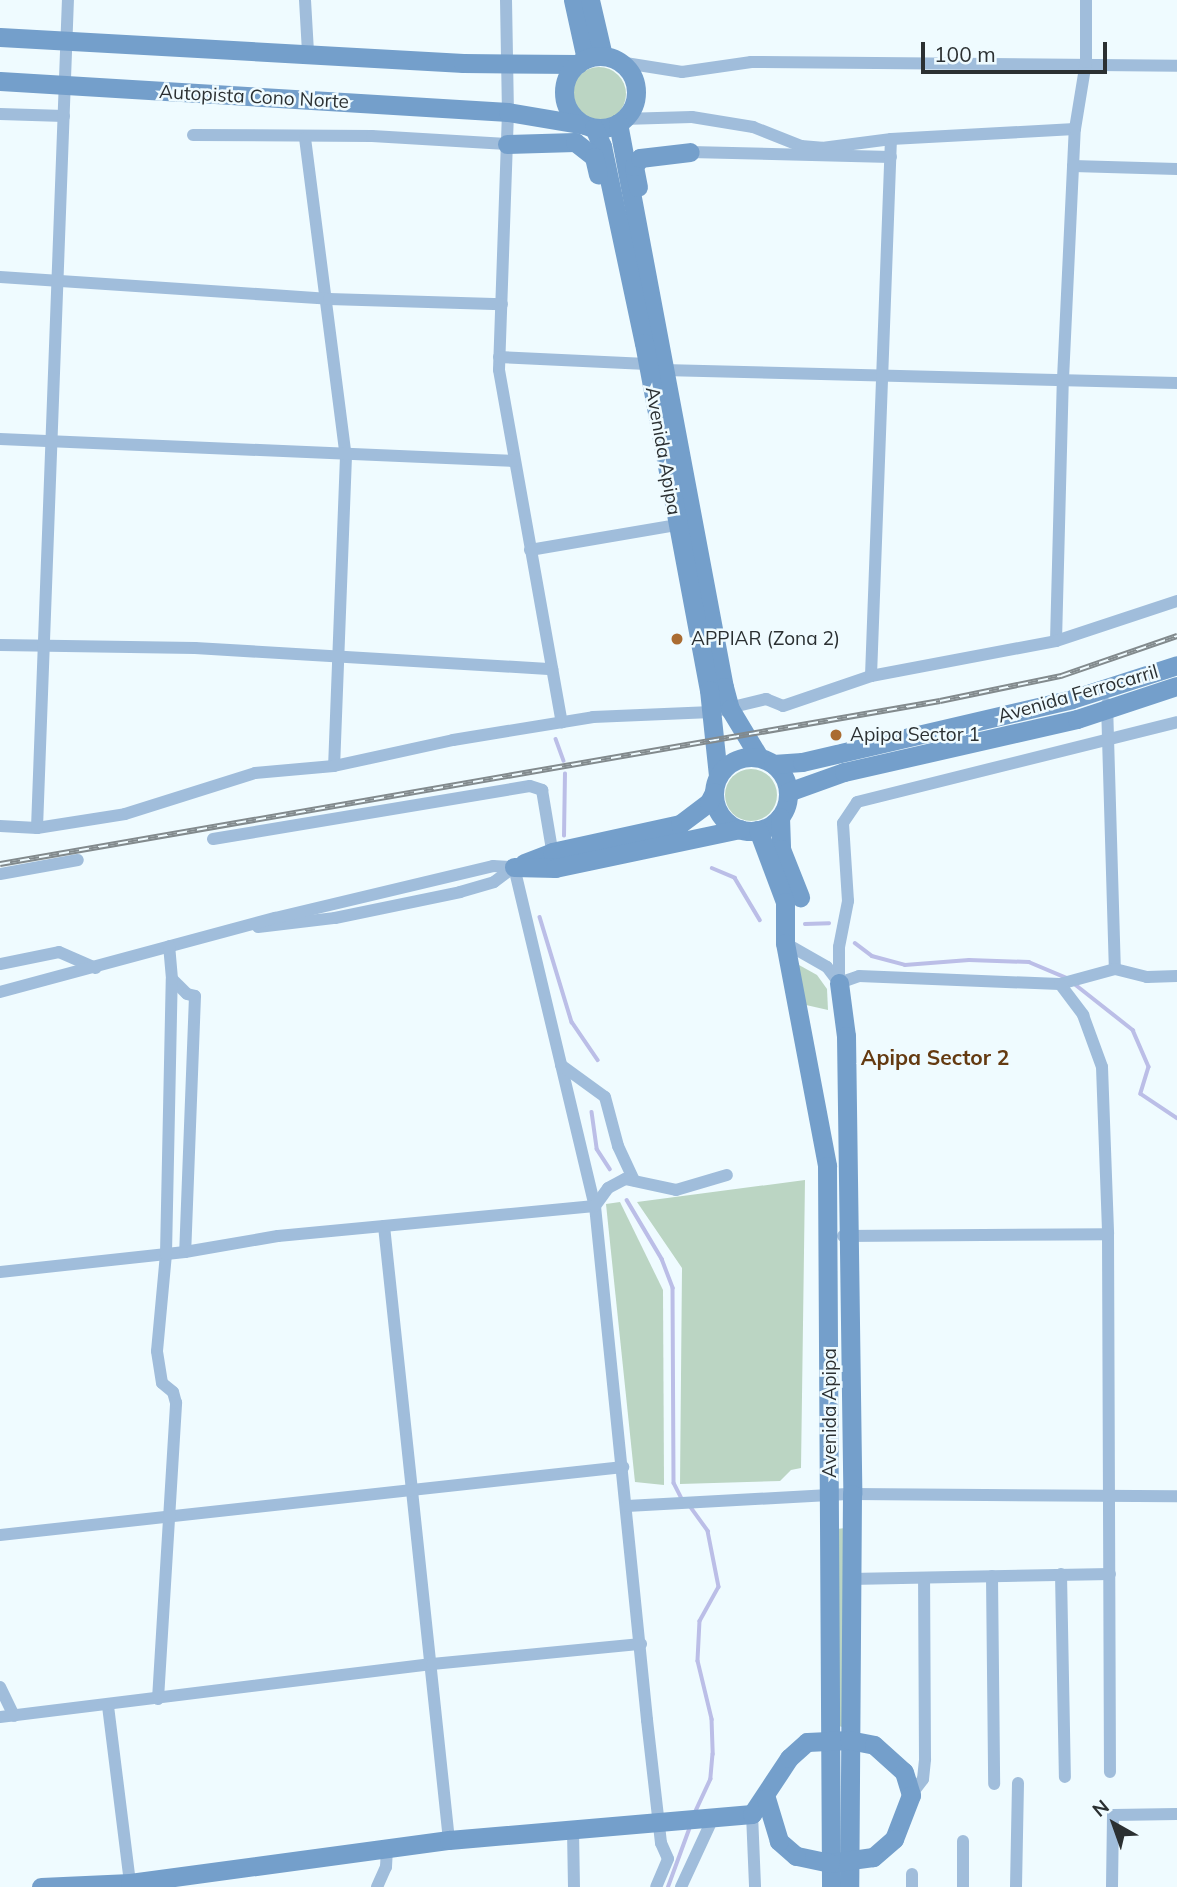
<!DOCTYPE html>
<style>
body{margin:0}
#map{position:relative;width:1177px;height:1887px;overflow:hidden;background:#effbff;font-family:Mulish,sans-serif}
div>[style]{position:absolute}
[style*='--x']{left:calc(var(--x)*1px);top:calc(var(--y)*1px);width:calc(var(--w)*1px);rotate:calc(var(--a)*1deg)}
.green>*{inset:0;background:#bbd5c3}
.round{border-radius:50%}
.stream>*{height:3.5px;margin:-1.75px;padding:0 1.75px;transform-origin:1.75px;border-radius:1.75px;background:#bbbee7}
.street>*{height:12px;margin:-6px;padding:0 6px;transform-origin:6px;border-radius:6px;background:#a0bddb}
.secondary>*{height:19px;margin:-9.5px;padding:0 9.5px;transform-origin:9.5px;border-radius:9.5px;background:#749fcb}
.secondary>.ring{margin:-9.5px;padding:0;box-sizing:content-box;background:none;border:19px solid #749fcb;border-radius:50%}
.rail>*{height:6px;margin-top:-3px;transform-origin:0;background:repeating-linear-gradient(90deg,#effbff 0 10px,#828a8d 0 20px);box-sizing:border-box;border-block:2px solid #828a8d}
.dots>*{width:19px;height:19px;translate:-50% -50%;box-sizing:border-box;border:4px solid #effbff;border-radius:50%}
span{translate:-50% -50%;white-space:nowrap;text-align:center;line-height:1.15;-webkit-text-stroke:5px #effbff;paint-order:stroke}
.street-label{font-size:19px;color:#2b3032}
.poi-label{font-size:19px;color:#2b3032}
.left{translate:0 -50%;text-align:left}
.neighbourhood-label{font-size:21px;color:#643a11;font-weight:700}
.north{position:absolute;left:1079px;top:1789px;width:70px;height:70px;-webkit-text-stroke:5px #effbff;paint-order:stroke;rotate:320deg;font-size:19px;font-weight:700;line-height:28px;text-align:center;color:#2b3032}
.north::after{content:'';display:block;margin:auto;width:24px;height:32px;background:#2b3032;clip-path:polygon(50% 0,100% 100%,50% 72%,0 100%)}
.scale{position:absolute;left:921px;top:42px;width:186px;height:32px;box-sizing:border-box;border:4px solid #2b3032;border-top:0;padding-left:9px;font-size:21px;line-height:24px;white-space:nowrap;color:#2b3032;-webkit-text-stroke:5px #effbff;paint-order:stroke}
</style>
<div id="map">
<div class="green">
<i class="round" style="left:572px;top:67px;width:54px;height:54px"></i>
<i class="round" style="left:725px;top:769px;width:52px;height:52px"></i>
<i style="clip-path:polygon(790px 960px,817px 975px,827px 989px,828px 1010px,806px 1005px)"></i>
<i style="clip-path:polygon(805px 1180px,801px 1468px,791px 1470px,780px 1481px,680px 1484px,682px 1268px,637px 1202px)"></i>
<i style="clip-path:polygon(620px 1202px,663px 1290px,664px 1485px,635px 1482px,606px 1204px)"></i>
<i style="clip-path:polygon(845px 1528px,842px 1727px,836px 1725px,837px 1529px)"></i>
</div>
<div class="stream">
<i style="--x:556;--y:739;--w:23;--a:70"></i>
<i style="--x:564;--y:836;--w:62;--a:-89.1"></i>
<i style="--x:712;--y:868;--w:25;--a:23"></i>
<i style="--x:735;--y:878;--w:49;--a:59.2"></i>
<i style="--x:540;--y:917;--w:110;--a:73.1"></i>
<i style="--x:572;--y:1022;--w:46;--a:55.6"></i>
<i style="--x:805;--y:924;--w:24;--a:-2"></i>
<i style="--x:855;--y:943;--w:21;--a:37"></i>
<i style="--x:872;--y:956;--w:34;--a:15"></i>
<i style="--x:905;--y:965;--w:64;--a:-4.5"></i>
<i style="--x:969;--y:960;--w:60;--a:1.9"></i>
<i style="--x:1029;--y:962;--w:41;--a:22.8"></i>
<i style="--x:1076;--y:985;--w:73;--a:38.3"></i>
<i style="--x:1133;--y:1030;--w:40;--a:66.6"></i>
<i style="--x:1149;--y:1067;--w:28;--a:107"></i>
<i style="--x:1141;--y:1094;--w:43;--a:33.7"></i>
<i style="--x:592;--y:1112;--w:37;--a:82"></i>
<i style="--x:597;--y:1149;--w:24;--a:57"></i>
<i style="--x:627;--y:1200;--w:69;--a:59.3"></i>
<i style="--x:662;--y:1259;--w:31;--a:69"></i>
<i style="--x:673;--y:1288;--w:195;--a:89.7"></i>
<i style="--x:674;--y:1483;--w:18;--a:63"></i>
<i style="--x:690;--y:1506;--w:31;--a:54"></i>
<i style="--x:708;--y:1531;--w:57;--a:78.9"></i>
<i style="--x:719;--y:1587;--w:39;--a:119"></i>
<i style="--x:700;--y:1621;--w:40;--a:92.9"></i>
<i style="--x:698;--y:1661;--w:60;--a:76.4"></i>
<i style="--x:712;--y:1719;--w:35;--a:88"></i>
<i style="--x:713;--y:1754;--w:25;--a:95"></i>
<i style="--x:711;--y:1779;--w:38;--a:115"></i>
<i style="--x:668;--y:1887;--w:64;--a:-69.9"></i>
</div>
<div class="street">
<i style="--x:305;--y:0;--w:52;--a:86.7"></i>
<i style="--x:506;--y:0;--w:112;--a:89"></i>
<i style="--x:508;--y:112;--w:258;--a:92"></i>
<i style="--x:499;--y:370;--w:358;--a:79.9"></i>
<i style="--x:619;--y:62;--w:64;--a:9"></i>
<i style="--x:682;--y:72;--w:70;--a:-8.2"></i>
<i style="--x:751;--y:62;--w:426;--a:0.5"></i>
<i style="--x:0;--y:114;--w:64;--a:1.8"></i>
<i style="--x:623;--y:119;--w:69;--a:-1.7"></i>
<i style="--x:692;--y:117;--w:62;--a:9.3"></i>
<i style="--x:753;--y:127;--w:52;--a:21.6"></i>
<i style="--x:801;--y:146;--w:21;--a:5"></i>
<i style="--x:822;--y:148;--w:70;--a:-7.4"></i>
<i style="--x:891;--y:139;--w:184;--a:-3.1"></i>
<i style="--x:193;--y:135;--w:179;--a:0.3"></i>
<i style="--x:372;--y:136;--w:135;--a:3.4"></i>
<i style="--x:305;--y:138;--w:321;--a:82.7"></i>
<i style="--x:346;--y:456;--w:310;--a:92.2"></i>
<i style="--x:690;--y:152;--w:201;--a:1.4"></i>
<i style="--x:1073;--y:166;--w:104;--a:1.7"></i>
<i style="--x:0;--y:277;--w:330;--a:3.8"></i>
<i style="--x:329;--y:299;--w:173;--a:1.7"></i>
<i style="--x:499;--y:357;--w:148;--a:2.7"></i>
<i style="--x:663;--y:370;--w:514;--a:1.45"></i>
<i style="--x:0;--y:439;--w:514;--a:2.45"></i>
<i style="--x:530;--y:550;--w:148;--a:-9.7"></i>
<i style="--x:1056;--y:641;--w:262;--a:-88.5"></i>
<i style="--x:1063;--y:379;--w:250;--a:-87.3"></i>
<i style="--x:1075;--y:129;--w:68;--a:-80.7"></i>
<i style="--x:1086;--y:62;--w:62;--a:-90"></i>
<i style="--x:0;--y:645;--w:195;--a:0.9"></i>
<i style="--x:195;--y:648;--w:358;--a:3.4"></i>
<i style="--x:871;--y:676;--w:537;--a:-87.87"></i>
<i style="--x:1107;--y:704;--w:265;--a:88.3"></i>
<i style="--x:0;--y:826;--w:37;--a:3"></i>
<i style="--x:37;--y:828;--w:89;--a:-9"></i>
<i style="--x:125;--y:814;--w:136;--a:-17.5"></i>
<i style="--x:255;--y:773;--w:79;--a:-5.1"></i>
<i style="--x:334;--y:766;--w:122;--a:-12.3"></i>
<i style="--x:453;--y:740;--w:142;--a:-9.3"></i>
<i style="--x:593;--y:717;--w:119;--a:-2.4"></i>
<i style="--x:712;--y:712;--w:56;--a:-13.5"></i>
<i style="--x:766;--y:699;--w:18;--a:22"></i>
<i style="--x:783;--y:706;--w:93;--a:-18.8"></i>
<i style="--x:871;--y:676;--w:188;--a:-10.7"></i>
<i style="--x:1056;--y:641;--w:127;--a:-18.3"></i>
<i style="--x:37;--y:828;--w:829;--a:-87.86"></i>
<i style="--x:213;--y:839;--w:321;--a:-9.5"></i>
<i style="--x:530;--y:786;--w:13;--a:18"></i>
<i style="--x:542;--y:790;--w:67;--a:80.5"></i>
<i style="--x:514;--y:867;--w:349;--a:76.6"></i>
<i style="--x:595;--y:1206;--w:517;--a:84.22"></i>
<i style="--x:647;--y:1720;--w:124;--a:83.5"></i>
<i style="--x:661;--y:1843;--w:17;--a:66"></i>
<i style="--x:668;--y:1859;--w:30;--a:113"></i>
<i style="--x:0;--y:874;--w:79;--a:-10.2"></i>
<i style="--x:258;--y:927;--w:78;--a:-6.7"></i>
<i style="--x:335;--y:918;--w:128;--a:-11.7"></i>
<i style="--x:460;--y:892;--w:35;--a:-16"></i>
<i style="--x:494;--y:882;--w:25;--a:-37"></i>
<i style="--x:785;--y:943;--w:48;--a:29.7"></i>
<i style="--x:827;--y:967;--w:20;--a:53"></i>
<i style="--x:0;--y:964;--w:60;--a:-11.5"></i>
<i style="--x:59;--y:952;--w:40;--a:23.4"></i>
<i style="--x:172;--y:979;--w:21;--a:45"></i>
<i style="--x:187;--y:994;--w:8;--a:14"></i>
<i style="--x:195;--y:996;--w:256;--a:92.2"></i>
<i style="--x:839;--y:983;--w:36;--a:-90"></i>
<i style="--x:839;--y:947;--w:47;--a:-78.9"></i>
<i style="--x:848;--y:901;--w:78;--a:-93.7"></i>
<i style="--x:843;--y:823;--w:25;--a:-56"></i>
<i style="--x:857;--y:802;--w:330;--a:-14"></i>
<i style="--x:839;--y:983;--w:21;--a:-19"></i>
<i style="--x:859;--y:976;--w:201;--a:2.3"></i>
<i style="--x:1060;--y:984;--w:57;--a:-15.3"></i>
<i style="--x:1115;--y:969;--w:33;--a:14"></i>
<i style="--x:1147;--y:977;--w:30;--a:-2"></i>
<i style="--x:1060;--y:984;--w:39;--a:53"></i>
<i style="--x:1083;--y:1015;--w:55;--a:69.9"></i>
<i style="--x:1102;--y:1067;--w:167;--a:87.9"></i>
<i style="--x:1108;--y:1234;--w:538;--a:89.79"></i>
<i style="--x:0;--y:992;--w:285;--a:-15.1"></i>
<i style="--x:275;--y:918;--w:224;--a:-13.4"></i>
<i style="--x:493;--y:866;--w:21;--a:3"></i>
<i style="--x:561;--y:1065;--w:54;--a:36"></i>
<i style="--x:605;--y:1097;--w:51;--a:75.1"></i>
<i style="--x:618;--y:1146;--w:38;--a:65"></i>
<i style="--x:384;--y:1226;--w:617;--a:83.96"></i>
<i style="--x:843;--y:1236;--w:265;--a:-0.4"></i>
<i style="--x:0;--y:1272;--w:186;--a:-6.2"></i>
<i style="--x:185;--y:1252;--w:94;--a:-9.8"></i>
<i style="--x:278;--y:1236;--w:318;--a:-5.4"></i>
<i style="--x:595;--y:1206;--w:22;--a:-54"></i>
<i style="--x:608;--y:1188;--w:19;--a:-28"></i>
<i style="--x:625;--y:1179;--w:52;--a:12.2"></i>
<i style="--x:676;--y:1190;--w:53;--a:-16.4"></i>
<i style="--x:627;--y:1506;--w:225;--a:-3.1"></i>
<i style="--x:852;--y:1494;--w:325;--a:0.4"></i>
<i style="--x:0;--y:1535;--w:627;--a:-6.23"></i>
<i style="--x:1061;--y:1574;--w:203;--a:88.9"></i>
<i style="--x:992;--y:1576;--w:208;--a:89.4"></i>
<i style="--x:850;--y:1579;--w:260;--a:-1.1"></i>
<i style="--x:0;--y:1687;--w:32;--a:64"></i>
<i style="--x:158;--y:1699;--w:297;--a:-86.5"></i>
<i style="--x:176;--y:1403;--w:11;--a:-105"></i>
<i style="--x:173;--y:1392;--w:14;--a:-141"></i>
<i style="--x:162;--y:1383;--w:32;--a:-99"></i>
<i style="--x:157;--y:1351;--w:97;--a:-84.7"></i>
<i style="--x:166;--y:1254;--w:275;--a:-88.8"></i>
<i style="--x:172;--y:979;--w:33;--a:-95"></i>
<i style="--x:108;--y:1706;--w:178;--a:82.9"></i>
<i style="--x:0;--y:1717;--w:435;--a:-7"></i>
<i style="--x:432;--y:1664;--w:210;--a:-5.5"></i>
<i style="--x:911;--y:1795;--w:20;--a:-53"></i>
<i style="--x:923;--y:1779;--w:20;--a:-84"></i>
<i style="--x:925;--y:1759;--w:181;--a:-90.3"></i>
<i style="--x:752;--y:1814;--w:73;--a:87.6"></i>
<i style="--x:573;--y:1830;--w:57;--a:89"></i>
<i style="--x:963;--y:1841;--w:46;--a:90"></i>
<i style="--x:912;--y:1874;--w:13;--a:90"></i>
<i style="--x:377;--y:1887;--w:22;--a:-66"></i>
<i style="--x:386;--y:1867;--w:19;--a:-87"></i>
<i style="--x:681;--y:1887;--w:76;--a:-65.1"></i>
<i style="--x:1016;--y:1887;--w:104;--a:-88.9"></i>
<i style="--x:1112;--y:1887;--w:72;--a:-89.2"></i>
<i style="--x:1113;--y:1815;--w:64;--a:-0.9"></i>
</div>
<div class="secondary">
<i style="--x:573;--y:0;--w:60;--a:77.6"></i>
<i style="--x:590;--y:0;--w:57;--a:76.9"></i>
<i style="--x:0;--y:37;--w:464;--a:3.2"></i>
<i style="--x:463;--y:63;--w:115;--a:0.5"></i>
<i class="ring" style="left:564px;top:56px;width:53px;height:53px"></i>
<i style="--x:0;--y:81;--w:509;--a:3.49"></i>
<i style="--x:508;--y:112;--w:78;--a:9.6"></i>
<i style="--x:618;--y:123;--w:574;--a:79.36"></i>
<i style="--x:724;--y:687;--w:23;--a:75"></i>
<i style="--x:730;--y:709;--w:56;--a:58.9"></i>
<i style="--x:594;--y:128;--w:20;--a:66"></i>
<i style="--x:602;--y:146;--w:201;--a:78"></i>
<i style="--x:644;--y:343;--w:353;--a:79.4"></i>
<i style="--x:709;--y:690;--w:86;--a:84"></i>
<i style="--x:507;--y:144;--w:68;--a:-1.7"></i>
<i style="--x:575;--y:142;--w:24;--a:38"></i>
<i style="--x:594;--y:157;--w:18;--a:77"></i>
<i style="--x:638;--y:187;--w:21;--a:-101"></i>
<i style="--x:634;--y:166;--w:10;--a:-53"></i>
<i style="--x:640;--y:158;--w:50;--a:-6.8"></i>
<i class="ring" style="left:714px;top:757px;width:55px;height:55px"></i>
<i style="--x:773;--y:764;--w:29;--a:-4"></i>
<i style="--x:802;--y:762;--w:277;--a:-13.1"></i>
<i style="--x:1072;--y:699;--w:110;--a:-17.9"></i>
<i style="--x:788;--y:792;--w:59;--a:-19.7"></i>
<i style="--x:844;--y:772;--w:239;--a:-12.8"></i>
<i style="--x:1077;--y:719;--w:105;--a:-18.3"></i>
<i style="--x:780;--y:817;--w:32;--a:88"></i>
<i style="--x:781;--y:849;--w:52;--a:68.4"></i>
<i style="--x:758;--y:830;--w:77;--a:69.4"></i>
<i style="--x:785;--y:902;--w:41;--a:90"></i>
<i style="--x:785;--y:943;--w:227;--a:79.3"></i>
<i style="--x:827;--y:1166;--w:721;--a:89.68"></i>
<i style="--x:524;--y:863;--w:30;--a:-21"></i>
<i style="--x:552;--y:852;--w:131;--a:-12.3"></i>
<i style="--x:680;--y:824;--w:36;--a:-37"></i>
<i style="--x:709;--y:802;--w:11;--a:-63"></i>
<i style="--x:514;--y:867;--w:41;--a:1.4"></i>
<i style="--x:555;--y:868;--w:189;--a:-11.9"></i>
<i style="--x:839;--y:983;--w:53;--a:82.5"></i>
<i style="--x:846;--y:1036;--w:458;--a:89.2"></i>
<i style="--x:852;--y:1494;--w:393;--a:90.4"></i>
<i style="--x:41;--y:1887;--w:89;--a:-2.6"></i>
<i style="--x:130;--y:1883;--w:322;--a:-7.7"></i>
<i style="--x:449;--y:1840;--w:304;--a:-4.9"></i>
<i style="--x:752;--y:1814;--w:67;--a:-56.5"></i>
<i style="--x:789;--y:1758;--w:24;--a:-42"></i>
<i style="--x:807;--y:1742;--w:42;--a:-2.7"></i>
<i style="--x:849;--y:1740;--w:25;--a:11"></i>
<i style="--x:874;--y:1745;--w:40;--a:42"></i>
<i style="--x:904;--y:1772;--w:24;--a:73"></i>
<i style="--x:911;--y:1795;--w:47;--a:111.1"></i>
<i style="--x:894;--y:1839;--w:28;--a:139"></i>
<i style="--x:873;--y:1857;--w:43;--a:172.1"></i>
<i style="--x:830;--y:1863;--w:35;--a:-168"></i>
<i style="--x:796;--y:1856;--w:23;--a:-139"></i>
<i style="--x:779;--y:1841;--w:45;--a:-106.8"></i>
</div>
<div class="rail">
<i style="--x:0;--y:864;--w:954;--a:-9.84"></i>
<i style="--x:940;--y:701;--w:124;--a:-11.7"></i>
<i style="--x:1061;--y:676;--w:123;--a:-19"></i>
</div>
<div class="dots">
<i style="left:677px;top:639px;background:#aa6c32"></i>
<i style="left:836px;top:735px;background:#aa6c32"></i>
</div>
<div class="street-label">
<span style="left:254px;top:97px;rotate:3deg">Autopista Cono Norte</span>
<span style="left:663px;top:451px;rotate:80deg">Avenida Apipa</span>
<span style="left:1078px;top:694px;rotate:-16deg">Avenida Ferrocarril</span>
<span style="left:830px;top:1413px;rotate:-90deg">Avenida Apipa</span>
</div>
<div class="poi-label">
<span class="left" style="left:691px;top:639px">APPIAR (Zona 2)</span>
<span class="left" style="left:850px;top:735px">Apipa Sector 1</span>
</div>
<div class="neighbourhood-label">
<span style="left:935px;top:1057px">Apipa Sector 2</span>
</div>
<div class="north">N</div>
<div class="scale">100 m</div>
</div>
